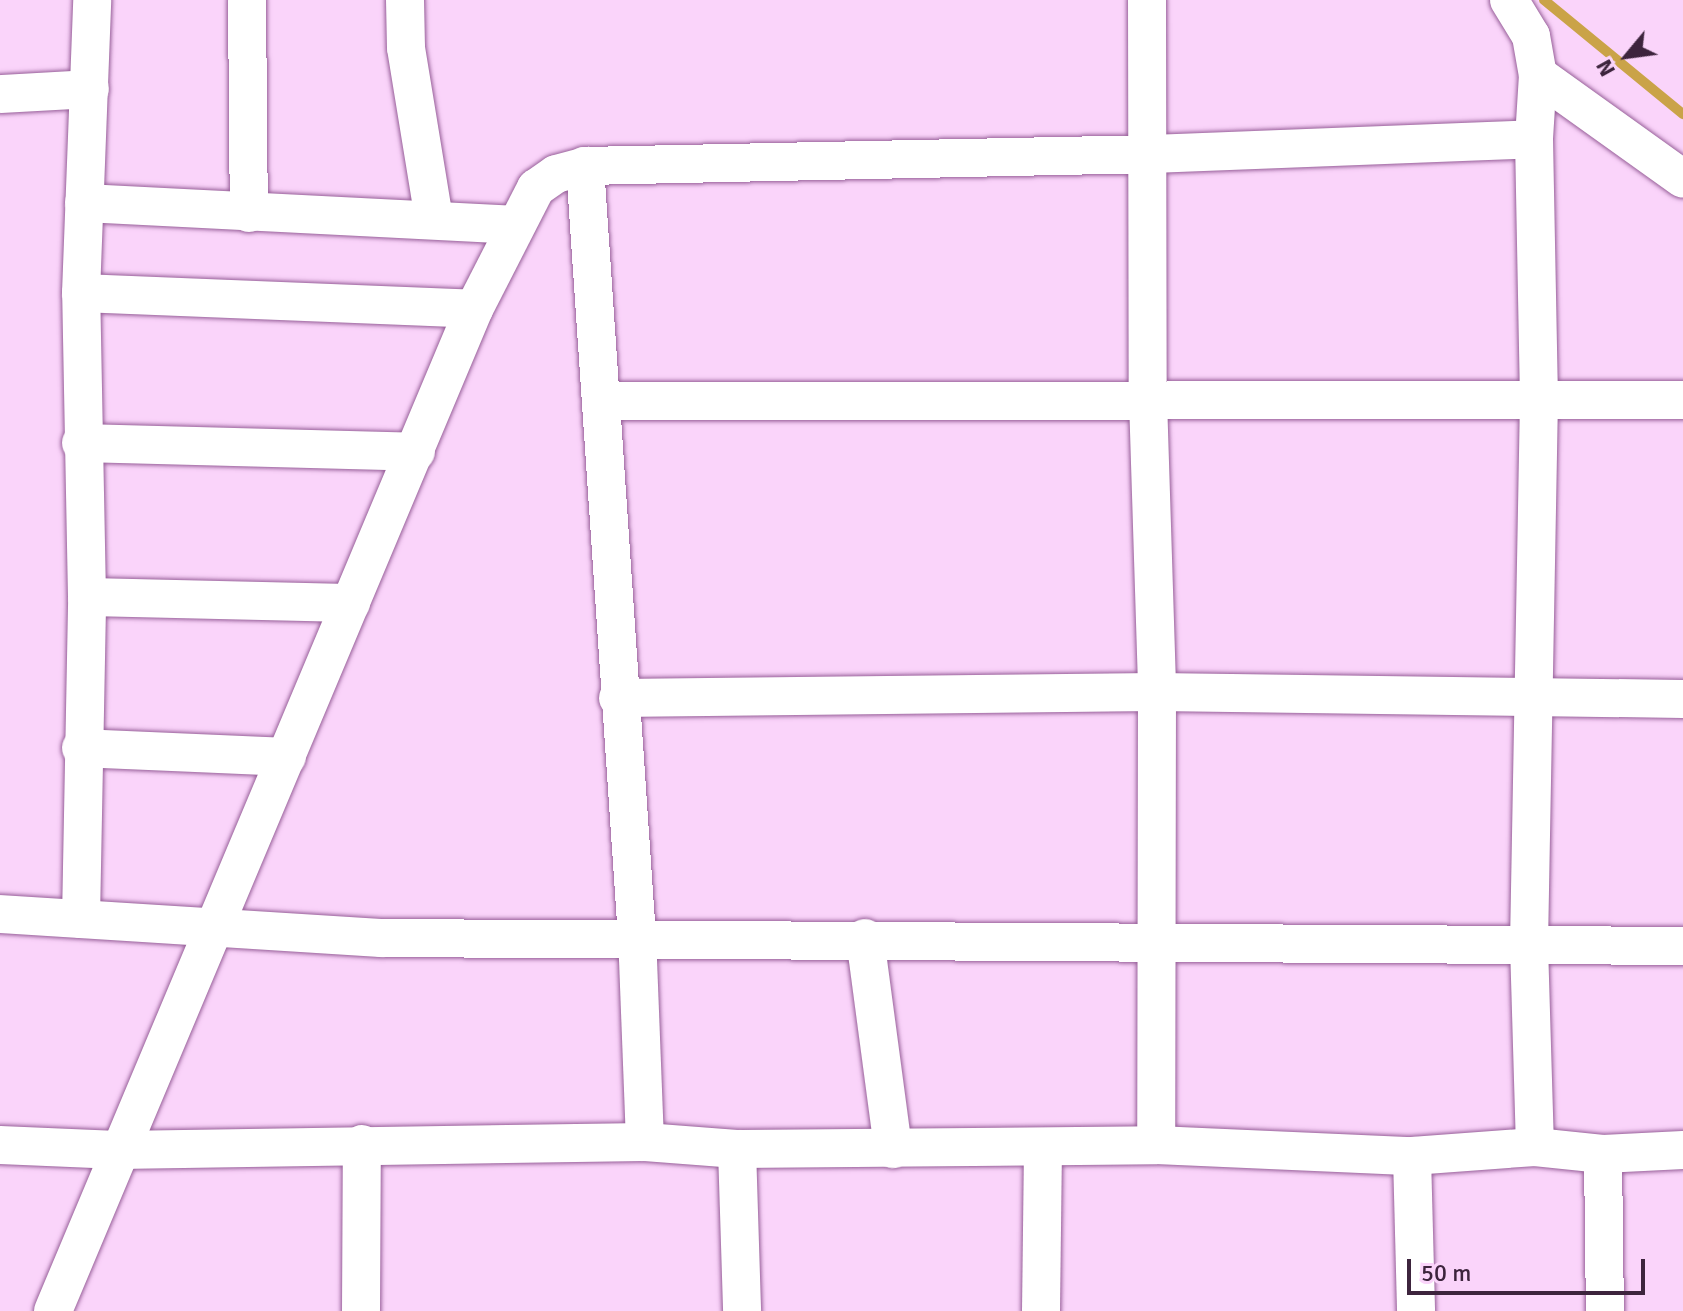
<!DOCTYPE html>
<style>
body{margin:0}
#map{position:relative;width:1683px;height:1311px;overflow:hidden;background:#fad4fa;font-family:Signika,sans-serif}
div>[style]{position:absolute}
[style*='--x']{left:calc(var(--x)*1px);top:calc(var(--y)*1px);width:calc(var(--w)*1px);rotate:calc(var(--a)*1deg)}
.stream>*{height:10px;margin:-5px;padding:0 5px;transform-origin:5px;border-radius:5px;background:#caa348}
.roads{filter:drop-shadow(0 0 2px #975f99) drop-shadow(0 0 2px #975f99)}
.minor>*{height:38px;margin:-19px;padding:0 19px;transform-origin:19px;border-radius:19px;background:#fff}
span{translate:-50% -50%;white-space:nowrap;text-align:center;line-height:1.15;-webkit-text-stroke:7px #fad4fa;paint-order:stroke}
.north{position:absolute;left:1587px;top:16px;width:80px;height:80px;-webkit-text-stroke:6px #fad4fa;paint-order:stroke;rotate:241deg;font-size:22px;font-weight:700;line-height:32px;text-align:center;color:#3d243d}
.north::after{content:'';display:block;margin:auto;width:28px;height:36px;background:#3d243d;clip-path:polygon(50% 0,100% 100%,50% 72%,0 100%)}
.scale{position:absolute;left:1407px;top:1259px;width:238px;height:36px;box-sizing:border-box;border:4px solid #3d243d;border-top:0;padding-left:10px;font-size:24px;line-height:28px;white-space:nowrap;color:#3d243d;-webkit-text-stroke:6px #fad4fa;paint-order:stroke}
</style>
<div id="map">
<div class="stream">
<i style="--x:1544;--y:0;--w:180;--a:39.4"></i>
</div>
<div class="roads">
<div class="minor">
<i style="--x:247;--y:0;--w:213;--a:89.5"></i>
<i style="--x:405;--y:0;--w:48;--a:88.8"></i>
<i style="--x:406;--y:48;--w:173;--a:80.7"></i>
<i style="--x:1147;--y:0;--w:399;--a:89.9"></i>
<i style="--x:1148;--y:399;--w:293;--a:88.2"></i>
<i style="--x:1157;--y:692;--w:453;--a:90.1"></i>
<i style="--x:1509;--y:0;--w:42;--a:58.6"></i>
<i style="--x:1531;--y:36;--w:40;--a:80"></i>
<i style="--x:1538;--y:75;--w:64;--a:93.6"></i>
<i style="--x:1538;--y:75;--w:178;--a:35.6"></i>
<i style="--x:0;--y:94;--w:90;--a:-3.2"></i>
<i style="--x:84;--y:203;--w:430;--a:2.9"></i>
<i style="--x:81;--y:293;--w:393;--a:2.3"></i>
<i style="--x:602;--y:401;--w:1081;--a:-0.05"></i>
<i style="--x:81;--y:443;--w:335;--a:1.5"></i>
<i style="--x:87;--y:597;--w:264;--a:1.3"></i>
<i style="--x:618;--y:698;--w:539;--a:-0.64"></i>
<i style="--x:1157;--y:692;--w:526;--a:0.76"></i>
<i style="--x:81;--y:748;--w:206;--a:2.5"></i>
<i style="--x:0;--y:914;--w:382;--a:3.6"></i>
<i style="--x:381;--y:938;--w:1302;--a:0.35"></i>
<i style="--x:81;--y:919;--w:322;--a:-88.9"></i>
<i style="--x:87;--y:597;--w:304;--a:-91.1"></i>
<i style="--x:81;--y:293;--w:293;--a:-87.8"></i>
<i style="--x:865;--y:938;--w:213;--a:82.4"></i>
<i style="--x:645;--y:1142;--w:205;--a:-92.2"></i>
<i style="--x:637;--y:937;--w:773;--a:-93.86"></i>
<i style="--x:585;--y:166;--w:566;--a:-1.21"></i>
<i style="--x:1151;--y:154;--w:383;--a:-2.2"></i>
<i style="--x:1534;--y:139;--w:260;--a:88.9"></i>
<i style="--x:1539;--y:399;--w:546;--a:91.05"></i>
<i style="--x:1529;--y:945;--w:202;--a:88.3"></i>
<i style="--x:0;--y:1145;--w:118;--a:2.4"></i>
<i style="--x:118;--y:1150;--w:527;--a:-0.87"></i>
<i style="--x:645;--y:1142;--w:92;--a:4.4"></i>
<i style="--x:737;--y:1149;--w:419;--a:-0.5"></i>
<i style="--x:1156;--y:1145;--w:256;--a:2.5"></i>
<i style="--x:1412;--y:1156;--w:123;--a:-4.2"></i>
<i style="--x:1535;--y:1147;--w:68;--a:5.9"></i>
<i style="--x:1603;--y:1154;--w:80;--a:-2.9"></i>
<i style="--x:737;--y:1149;--w:162;--a:88.2"></i>
<i style="--x:1603;--y:1154;--w:157;--a:89.3"></i>
<i style="--x:1412;--y:1156;--w:155;--a:88.5"></i>
<i style="--x:53;--y:1311;--w:1087;--a:-67.21"></i>
<i style="--x:474;--y:309;--w:136;--a:-62.9"></i>
<i style="--x:536;--y:188;--w:24;--a:-35"></i>
<i style="--x:556;--y:174;--w:30;--a:-15"></i>
<i style="--x:361;--y:1311;--w:167;--a:-89.7"></i>
<i style="--x:1041;--y:1311;--w:161;--a:-89.3"></i>
</div>
</div>
<div class="north">N</div>
<div class="scale">50 m</div>
</div>
